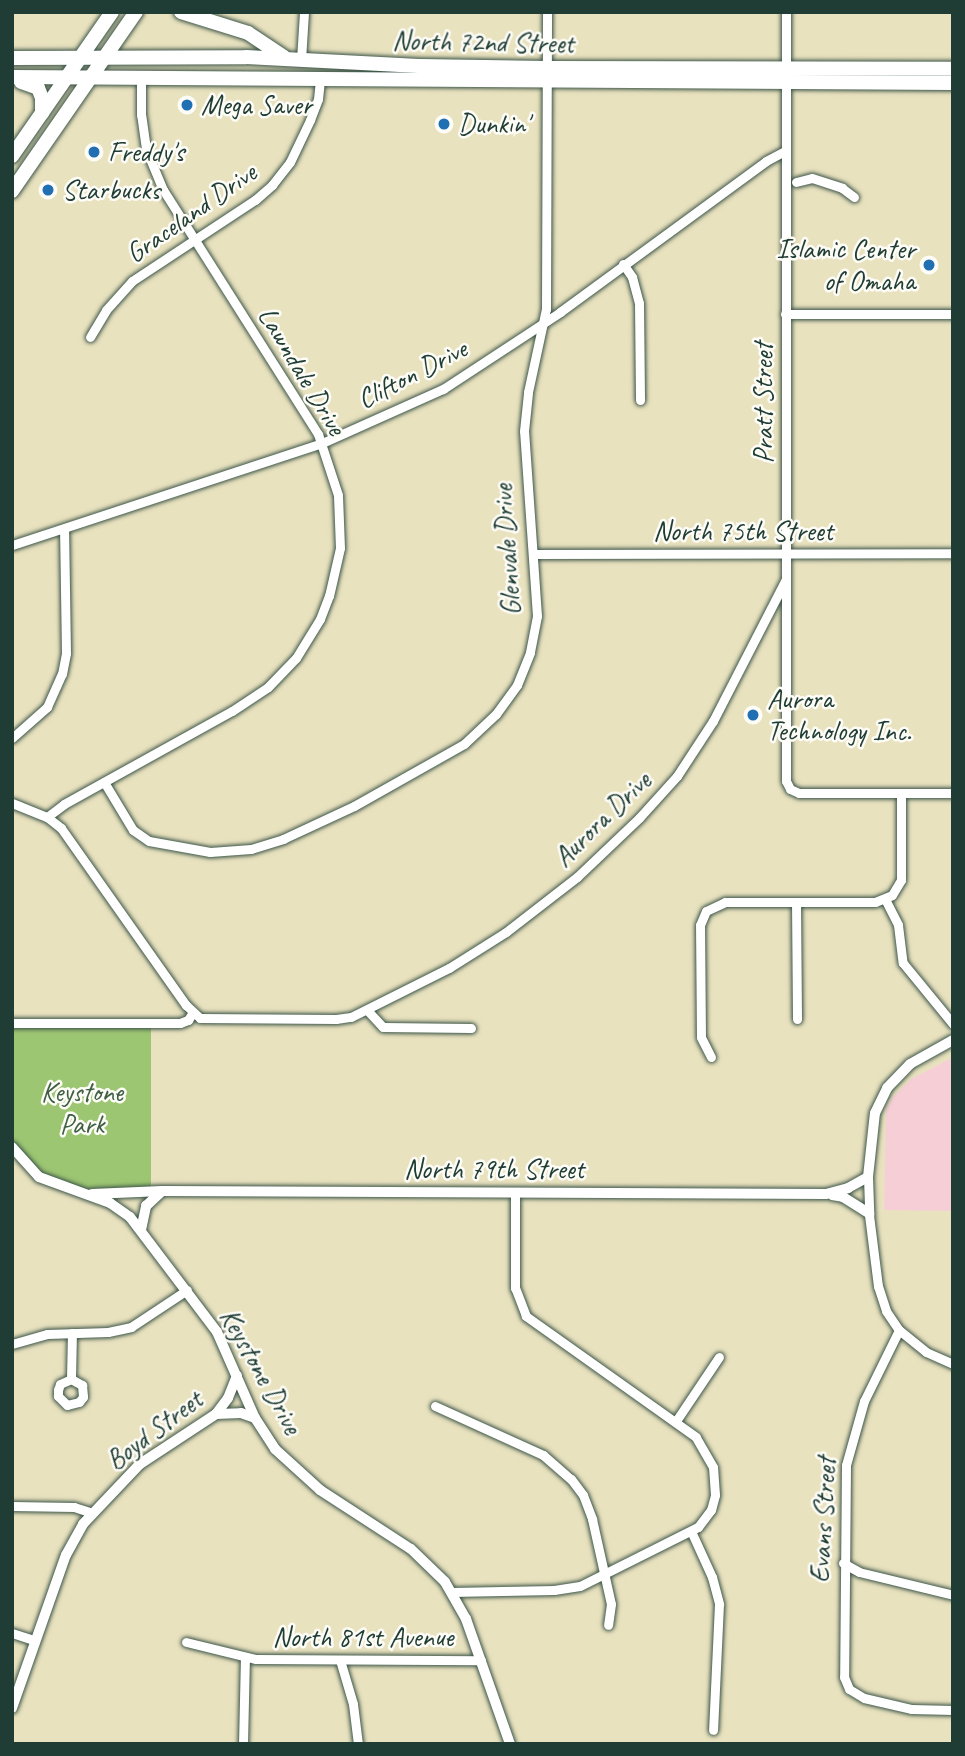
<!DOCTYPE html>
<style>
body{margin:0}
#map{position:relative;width:965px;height:1756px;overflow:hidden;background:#e9e2bf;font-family:Caveat,sans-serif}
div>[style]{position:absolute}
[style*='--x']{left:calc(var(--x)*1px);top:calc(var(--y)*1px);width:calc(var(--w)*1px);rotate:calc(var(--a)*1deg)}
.built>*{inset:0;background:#f6cfd6}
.green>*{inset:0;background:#9dc672}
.roads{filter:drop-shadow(0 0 2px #3d5649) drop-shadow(0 0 2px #3d5649)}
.minor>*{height:9px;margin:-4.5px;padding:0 4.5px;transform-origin:4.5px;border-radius:4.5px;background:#fff}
.tertiary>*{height:10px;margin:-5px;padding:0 5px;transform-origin:5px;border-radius:5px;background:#fff}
.primary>*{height:14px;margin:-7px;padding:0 7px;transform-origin:7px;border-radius:7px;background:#fff}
.dots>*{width:19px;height:19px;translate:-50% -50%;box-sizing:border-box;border:4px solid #fdfcf7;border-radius:50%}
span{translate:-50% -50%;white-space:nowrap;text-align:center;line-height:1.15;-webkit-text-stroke:5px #fdfcf7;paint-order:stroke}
.street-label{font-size:28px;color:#1f3d34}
.poi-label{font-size:28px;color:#1f3d34}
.left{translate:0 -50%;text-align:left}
.right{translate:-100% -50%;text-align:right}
.park-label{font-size:28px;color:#3e5f44}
.frame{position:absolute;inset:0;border:14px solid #1f3d34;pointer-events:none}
</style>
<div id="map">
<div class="built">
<i style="clip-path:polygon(953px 1057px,953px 1211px,884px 1210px,886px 1109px,893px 1097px,911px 1079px)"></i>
</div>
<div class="green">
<i style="clip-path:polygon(12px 1027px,151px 1028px,151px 1188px,83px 1189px,37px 1171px,18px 1149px,12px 1140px)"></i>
</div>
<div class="roads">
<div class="minor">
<i style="--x:786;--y:12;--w:769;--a:90"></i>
<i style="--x:786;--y:781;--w:9;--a:63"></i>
<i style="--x:790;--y:789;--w:10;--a:24"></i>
<i style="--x:799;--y:793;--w:154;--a:0"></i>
<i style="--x:301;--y:60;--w:48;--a:-86.4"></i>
<i style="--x:796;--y:182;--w:16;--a:-14"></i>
<i style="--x:812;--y:178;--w:32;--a:18"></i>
<i style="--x:842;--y:188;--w:15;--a:37"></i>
<i style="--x:623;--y:264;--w:16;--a:55"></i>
<i style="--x:632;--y:277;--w:27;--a:75"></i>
<i style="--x:639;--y:303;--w:97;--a:89.4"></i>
<i style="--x:785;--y:314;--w:168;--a:0"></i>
<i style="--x:90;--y:337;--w:31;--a:-59"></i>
<i style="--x:106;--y:310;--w:39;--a:-48"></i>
<i style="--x:132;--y:281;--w:147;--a:-33.4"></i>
<i style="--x:255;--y:200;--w:23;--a:-41"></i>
<i style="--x:272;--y:185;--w:29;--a:-52"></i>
<i style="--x:290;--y:162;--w:47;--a:-64.5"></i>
<i style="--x:310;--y:120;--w:22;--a:-69"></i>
<i style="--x:318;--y:99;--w:19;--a:-84"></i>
<i style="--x:12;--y:545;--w:326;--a:-18.2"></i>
<i style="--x:322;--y:443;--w:133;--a:-24.1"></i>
<i style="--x:443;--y:389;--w:140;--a:-33.3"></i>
<i style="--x:560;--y:312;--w:255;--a:-36.2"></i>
<i style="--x:766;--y:161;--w:21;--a:-28"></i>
<i style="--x:534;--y:554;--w:419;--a:-0.1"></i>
<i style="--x:12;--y:738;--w:47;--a:-41.5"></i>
<i style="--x:47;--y:707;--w:36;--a:-66"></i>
<i style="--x:62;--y:674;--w:21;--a:-79"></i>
<i style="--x:66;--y:653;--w:124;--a:-90.9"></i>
<i style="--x:104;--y:782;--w:56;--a:58.9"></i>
<i style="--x:133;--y:830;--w:19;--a:35"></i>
<i style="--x:149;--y:841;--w:62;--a:10.2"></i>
<i style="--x:210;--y:852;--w:41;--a:-4.2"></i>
<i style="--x:251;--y:849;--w:34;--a:-17"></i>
<i style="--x:283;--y:839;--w:78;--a:-24.9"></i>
<i style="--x:354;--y:806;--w:126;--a:-29.4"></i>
<i style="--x:464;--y:744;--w:44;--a:-43.2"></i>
<i style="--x:496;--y:714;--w:36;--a:-54"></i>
<i style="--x:517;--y:685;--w:35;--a:-68"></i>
<i style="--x:530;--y:652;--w:37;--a:-79"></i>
<i style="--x:537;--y:616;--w:185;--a:-94"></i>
<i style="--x:524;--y:431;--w:39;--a:-84"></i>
<i style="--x:528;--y:392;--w:85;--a:-77.8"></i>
<i style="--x:546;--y:309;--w:297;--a:-89.8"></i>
<i style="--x:12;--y:803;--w:38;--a:22"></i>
<i style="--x:47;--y:817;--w:18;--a:38"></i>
<i style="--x:61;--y:828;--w:217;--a:54.8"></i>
<i style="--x:186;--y:1005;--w:19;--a:43"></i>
<i style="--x:200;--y:1018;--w:136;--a:0.4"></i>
<i style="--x:336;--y:1019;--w:15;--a:-8"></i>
<i style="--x:351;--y:1017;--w:110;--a:-26.6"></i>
<i style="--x:449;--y:968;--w:67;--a:-32.3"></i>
<i style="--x:506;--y:932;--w:90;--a:-37.8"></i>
<i style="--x:577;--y:877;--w:86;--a:-43.6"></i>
<i style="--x:639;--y:818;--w:57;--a:-47.9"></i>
<i style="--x:677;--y:776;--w:66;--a:-56.8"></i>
<i style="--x:713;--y:721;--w:157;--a:-62.8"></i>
<i style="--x:47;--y:817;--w:21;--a:-37"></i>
<i style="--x:64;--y:804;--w:192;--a:-29"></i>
<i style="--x:232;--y:711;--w:43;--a:-33.7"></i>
<i style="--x:268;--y:687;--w:40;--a:-46"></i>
<i style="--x:296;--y:658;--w:46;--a:-58.4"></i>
<i style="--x:320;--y:619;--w:25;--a:-69"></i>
<i style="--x:329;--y:596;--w:49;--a:-77.1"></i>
<i style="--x:340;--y:548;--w:53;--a:-92.2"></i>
<i style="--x:338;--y:495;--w:64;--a:-108.2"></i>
<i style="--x:318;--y:434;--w:289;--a:-122.4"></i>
<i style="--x:163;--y:190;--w:44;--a:-112.5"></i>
<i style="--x:146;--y:149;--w:34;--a:-98"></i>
<i style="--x:141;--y:115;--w:37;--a:-90"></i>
<i style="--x:885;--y:899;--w:29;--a:63"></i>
<i style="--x:898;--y:925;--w:38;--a:83"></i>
<i style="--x:903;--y:963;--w:79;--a:50.7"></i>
<i style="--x:796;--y:902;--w:117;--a:89.5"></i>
<i style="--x:367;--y:1010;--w:23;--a:47"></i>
<i style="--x:383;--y:1027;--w:88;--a:0.7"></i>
<i style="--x:12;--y:1023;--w:168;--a:0"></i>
<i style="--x:180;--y:1023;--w:9;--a:-21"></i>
<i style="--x:188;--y:1020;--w:9;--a:-58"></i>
<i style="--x:711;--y:1057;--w:22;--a:-117"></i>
<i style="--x:701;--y:1037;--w:112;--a:-90.5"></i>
<i style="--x:700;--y:925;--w:15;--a:-67"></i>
<i style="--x:706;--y:911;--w:21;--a:-25"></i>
<i style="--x:725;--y:902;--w:150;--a:0"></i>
<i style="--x:875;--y:902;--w:18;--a:-22"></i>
<i style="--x:892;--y:895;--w:17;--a:-59"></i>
<i style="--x:901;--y:880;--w:87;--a:-90"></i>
<i style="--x:868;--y:1177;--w:38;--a:88"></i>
<i style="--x:869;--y:1215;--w:72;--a:82.8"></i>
<i style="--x:878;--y:1286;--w:26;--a:72"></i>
<i style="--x:886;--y:1311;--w:23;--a:56"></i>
<i style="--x:899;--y:1330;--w:79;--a:116.2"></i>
<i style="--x:864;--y:1401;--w:66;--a:105.7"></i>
<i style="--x:846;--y:1465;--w:212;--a:90.5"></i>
<i style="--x:844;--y:1677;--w:13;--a:67"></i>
<i style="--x:849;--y:1689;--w:17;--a:31"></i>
<i style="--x:864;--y:1698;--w:48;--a:13.2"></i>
<i style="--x:911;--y:1709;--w:42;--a:1.4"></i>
<i style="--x:899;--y:1330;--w:35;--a:39"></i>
<i style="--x:926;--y:1352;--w:30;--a:24"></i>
<i style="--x:12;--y:1344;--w:36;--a:-16"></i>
<i style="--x:47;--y:1334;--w:61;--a:-1.9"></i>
<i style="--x:108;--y:1332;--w:24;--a:-12"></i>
<i style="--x:131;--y:1327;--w:67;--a:-33.5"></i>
<i style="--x:71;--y:1379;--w:13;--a:29"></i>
<i style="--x:82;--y:1385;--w:12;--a:85"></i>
<i style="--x:83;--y:1397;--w:6;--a:129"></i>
<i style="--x:79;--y:1402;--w:12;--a:166"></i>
<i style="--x:67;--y:1405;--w:13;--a:-135"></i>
<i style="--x:58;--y:1396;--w:6;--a:-90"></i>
<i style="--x:58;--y:1390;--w:6;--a:-72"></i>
<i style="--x:60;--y:1384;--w:12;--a:-24"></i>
<i style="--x:71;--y:1379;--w:46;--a:-88.8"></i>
<i style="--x:435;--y:1406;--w:119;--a:24.4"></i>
<i style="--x:543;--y:1455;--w:37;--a:41"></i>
<i style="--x:571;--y:1479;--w:20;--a:53"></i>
<i style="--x:583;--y:1495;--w:26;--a:69"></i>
<i style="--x:592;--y:1519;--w:87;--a:77.4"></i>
<i style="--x:611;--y:1604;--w:21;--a:98"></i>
<i style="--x:676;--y:1421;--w:77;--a:-56.1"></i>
<i style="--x:12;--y:1506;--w:62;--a:0.9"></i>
<i style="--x:74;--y:1507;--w:19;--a:18"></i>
<i style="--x:691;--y:1531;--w:51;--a:65.5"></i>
<i style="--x:712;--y:1577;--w:28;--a:75"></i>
<i style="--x:719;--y:1604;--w:126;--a:92.7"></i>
<i style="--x:843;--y:1563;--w:18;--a:29"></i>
<i style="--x:859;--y:1572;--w:97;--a:13.7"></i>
<i style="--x:451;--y:1592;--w:103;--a:-1.1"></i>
<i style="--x:554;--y:1590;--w:26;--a:-9"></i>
<i style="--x:580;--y:1586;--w:132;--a:-26.6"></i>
<i style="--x:698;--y:1527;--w:21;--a:-53"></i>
<i style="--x:711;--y:1510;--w:16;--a:-75"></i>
<i style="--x:715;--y:1495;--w:28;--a:-94"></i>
<i style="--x:713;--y:1467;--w:34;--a:-120"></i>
<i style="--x:696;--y:1437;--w:209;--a:-144.6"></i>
<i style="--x:526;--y:1316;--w:30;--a:-111"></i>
<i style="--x:515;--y:1288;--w:96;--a:-90"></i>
<i style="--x:12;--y:1633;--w:23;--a:18"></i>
<i style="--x:186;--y:1642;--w:72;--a:13.7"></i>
<i style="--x:256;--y:1659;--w:225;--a:0.3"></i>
<i style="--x:340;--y:1660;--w:46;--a:73.5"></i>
<i style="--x:353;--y:1704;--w:40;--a:82.9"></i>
<i style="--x:243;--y:1744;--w:86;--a:-88.7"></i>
</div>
<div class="tertiary">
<i style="--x:12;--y:1147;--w:40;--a:48"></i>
<i style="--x:39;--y:1177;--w:76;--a:20.1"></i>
<i style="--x:110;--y:1203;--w:24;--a:35"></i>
<i style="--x:130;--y:1217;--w:144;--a:52.9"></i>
<i style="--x:217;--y:1332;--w:94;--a:66.2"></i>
<i style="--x:255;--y:1418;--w:37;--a:57"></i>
<i style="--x:275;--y:1449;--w:61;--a:42.3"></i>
<i style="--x:320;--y:1490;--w:108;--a:33"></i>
<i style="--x:411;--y:1549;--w:47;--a:44.1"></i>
<i style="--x:445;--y:1582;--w:43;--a:60.4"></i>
<i style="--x:466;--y:1619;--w:133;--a:70.6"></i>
<i style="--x:92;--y:1194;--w:70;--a:-2.5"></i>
<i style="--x:832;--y:1195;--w:11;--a:10"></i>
<i style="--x:843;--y:1197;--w:31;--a:32"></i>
<i style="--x:141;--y:1230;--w:25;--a:-78"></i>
<i style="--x:146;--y:1206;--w:22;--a:-43"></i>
<i style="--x:162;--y:1191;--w:664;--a:0.26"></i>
<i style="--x:826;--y:1194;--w:23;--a:-15"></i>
<i style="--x:848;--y:1188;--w:23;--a:-29"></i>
<i style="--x:868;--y:1177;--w:64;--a:-83.8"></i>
<i style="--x:875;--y:1113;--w:28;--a:-64"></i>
<i style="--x:887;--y:1088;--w:33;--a:-46"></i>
<i style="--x:910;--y:1064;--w:49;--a:-29.2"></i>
<i style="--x:216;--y:1414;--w:25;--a:-2"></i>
<i style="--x:241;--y:1413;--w:15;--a:20"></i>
<i style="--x:12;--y:1708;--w:162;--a:-70.6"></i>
<i style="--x:66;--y:1555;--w:35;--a:-61"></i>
<i style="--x:83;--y:1524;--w:83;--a:-46.5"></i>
<i style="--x:140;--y:1464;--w:91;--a:-33.3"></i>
<i style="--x:216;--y:1414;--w:20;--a:-53"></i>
<i style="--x:228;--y:1398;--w:24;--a:-68"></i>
</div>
<div class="primary">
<i style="--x:181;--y:12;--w:70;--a:17.4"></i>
<i style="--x:248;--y:33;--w:43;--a:33.7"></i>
<i style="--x:12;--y:58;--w:234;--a:-0.2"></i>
<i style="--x:246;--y:57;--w:173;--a:3"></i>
<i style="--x:419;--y:66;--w:127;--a:0.9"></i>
<i style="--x:546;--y:68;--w:407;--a:0.1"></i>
<i style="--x:12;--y:77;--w:941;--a:0.37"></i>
<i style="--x:21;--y:82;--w:18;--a:19"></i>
<i style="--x:38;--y:88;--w:11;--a:68"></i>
<i style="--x:42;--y:98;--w:15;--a:90"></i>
<i style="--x:12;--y:156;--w:175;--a:-55.2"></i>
<i style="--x:12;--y:191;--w:218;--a:-55.3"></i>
</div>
</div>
<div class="dots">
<i style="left:187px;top:105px;background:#1f6fb2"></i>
<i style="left:444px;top:124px;background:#1f6fb2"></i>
<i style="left:94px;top:152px;background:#1f6fb2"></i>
<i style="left:48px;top:190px;background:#1f6fb2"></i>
<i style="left:929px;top:265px;background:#1f6fb2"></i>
<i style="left:753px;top:715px;background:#1f6fb2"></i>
</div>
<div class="street-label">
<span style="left:483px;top:42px;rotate:1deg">North 72nd Street</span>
<span style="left:191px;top:213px;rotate:-35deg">Graceland Drive</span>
<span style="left:302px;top:371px;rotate:59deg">Lawndale Drive</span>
<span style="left:412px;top:374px;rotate:-27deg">Clifton Drive</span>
<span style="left:763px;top:403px;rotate:-90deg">Pratt Street</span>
<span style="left:743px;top:531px">North 75th Street</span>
<span style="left:507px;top:550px;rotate:-94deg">Glenvale Drive</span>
<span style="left:602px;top:819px;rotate:-44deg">Aurora Drive</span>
<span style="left:494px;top:1169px">North 79th Street</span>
<span style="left:261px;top:1371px;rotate:61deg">Keystone Drive</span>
<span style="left:154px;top:1430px;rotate:-37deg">Boyd Street</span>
<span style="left:823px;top:1520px;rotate:-87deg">Evans Street</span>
<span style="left:363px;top:1637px">North 81st Avenue</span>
</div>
<div class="poi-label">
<span class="left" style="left:201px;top:105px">Mega Saver</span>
<span class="left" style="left:458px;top:124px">Dunkin'</span>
<span class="left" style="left:108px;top:152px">Freddy's</span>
<span class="left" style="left:62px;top:190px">Starbucks</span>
<span class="right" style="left:915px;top:265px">Islamic Center<br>of Omaha</span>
<span class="left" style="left:767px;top:715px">Aurora<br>Technology Inc.</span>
</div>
<div class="park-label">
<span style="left:82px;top:1108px">Keystone<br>Park</span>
</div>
<div class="frame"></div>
</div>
